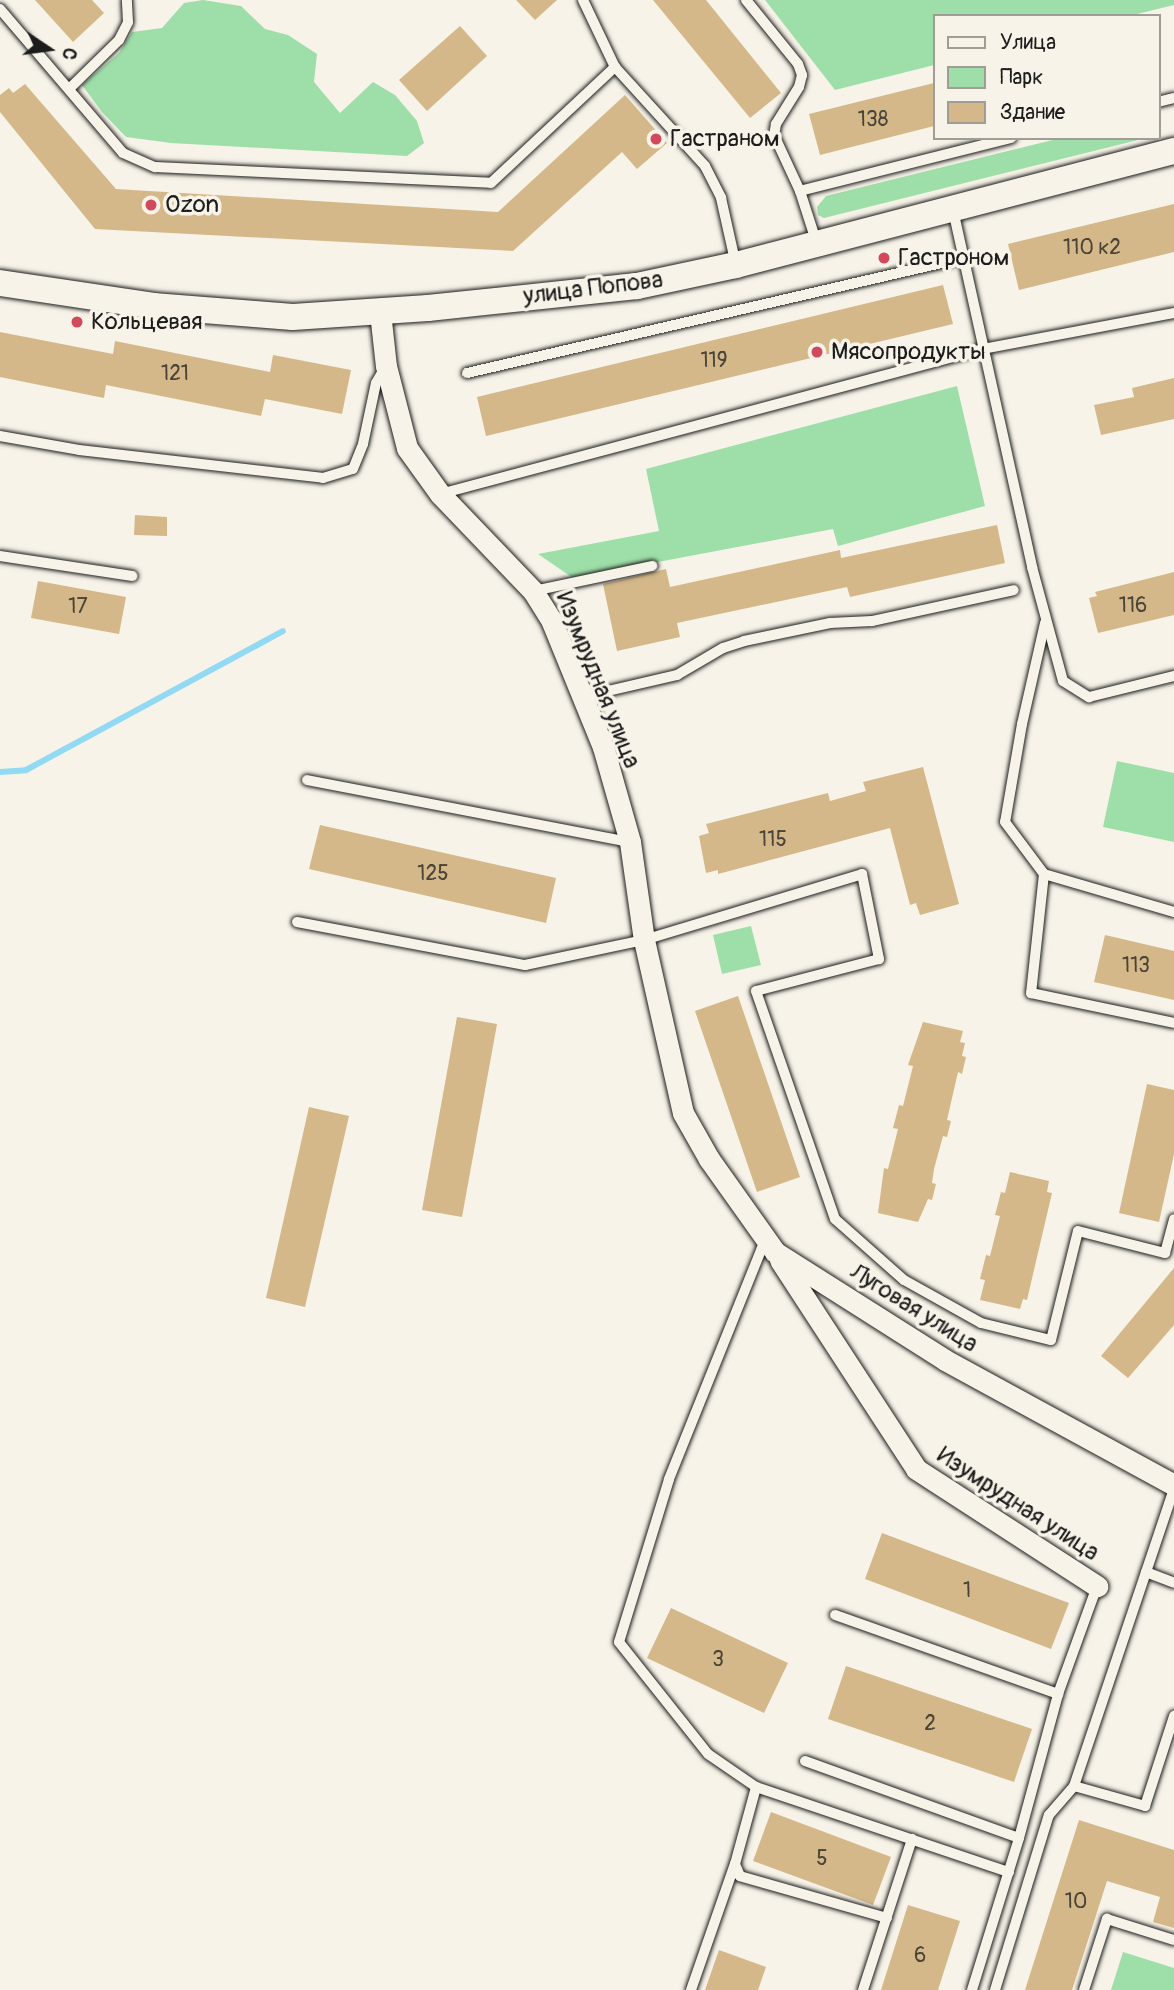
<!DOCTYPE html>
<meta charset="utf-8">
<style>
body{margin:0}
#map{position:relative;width:1174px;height:1990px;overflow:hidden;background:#f7f3e8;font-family:Pangolin,sans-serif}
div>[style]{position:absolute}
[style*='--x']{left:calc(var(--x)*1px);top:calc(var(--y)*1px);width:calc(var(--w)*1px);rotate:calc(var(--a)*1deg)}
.green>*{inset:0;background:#9edfa9}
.stream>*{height:6px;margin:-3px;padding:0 3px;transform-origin:3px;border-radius:3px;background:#92daf4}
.building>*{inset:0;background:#d4b889}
.roads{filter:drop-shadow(0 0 2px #1c1c1c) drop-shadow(0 0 2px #1c1c1c)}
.service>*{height:10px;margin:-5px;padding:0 5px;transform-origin:5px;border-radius:5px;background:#f7f3e8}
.minor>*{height:21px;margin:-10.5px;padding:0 10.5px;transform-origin:10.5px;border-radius:10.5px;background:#f7f3e8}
.tertiary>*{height:26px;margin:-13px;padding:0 13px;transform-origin:13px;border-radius:13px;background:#f7f3e8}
.dots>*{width:19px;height:19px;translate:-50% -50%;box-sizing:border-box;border:4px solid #f7f3e8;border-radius:50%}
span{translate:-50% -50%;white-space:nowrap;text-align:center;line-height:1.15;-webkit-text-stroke:7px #f7f3e8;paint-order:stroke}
.number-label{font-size:21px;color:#4a4337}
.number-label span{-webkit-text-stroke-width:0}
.poi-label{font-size:24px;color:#1c1c1c}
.left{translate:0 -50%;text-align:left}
.street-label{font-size:24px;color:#1c1c1c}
.legend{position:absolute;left:933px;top:14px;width:228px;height:126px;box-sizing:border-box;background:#f7f3e8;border:2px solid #9f9d96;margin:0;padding:9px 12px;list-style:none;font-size:21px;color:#1c1c1c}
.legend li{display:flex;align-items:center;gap:14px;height:35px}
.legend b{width:35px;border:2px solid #9f9d96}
.north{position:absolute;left:14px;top:14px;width:70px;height:70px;-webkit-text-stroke:5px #f7f3e8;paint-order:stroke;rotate:103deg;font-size:19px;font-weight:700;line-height:28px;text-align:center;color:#1c1c1c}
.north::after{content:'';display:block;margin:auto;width:24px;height:32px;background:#1c1c1c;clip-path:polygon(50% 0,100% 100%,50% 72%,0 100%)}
</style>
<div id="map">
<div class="green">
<i style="clip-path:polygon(203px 0,241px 6px,265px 29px,288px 35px,317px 54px,314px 82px,340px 113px,373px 82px,395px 95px,417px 121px,424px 143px,407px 156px,171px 143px,126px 137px,102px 112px,82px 85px,119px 53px,132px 32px,162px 28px,184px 3px)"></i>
<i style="clip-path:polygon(765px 0,1174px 0,1174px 5px,1129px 16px,934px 16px,934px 65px,835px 90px)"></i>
<i style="clip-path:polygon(1061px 138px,1146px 138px,824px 218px,818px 215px,817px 207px,826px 196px)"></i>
<i style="clip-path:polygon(957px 386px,985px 506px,838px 546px,833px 529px,573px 578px,538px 554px,659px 531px,646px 469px)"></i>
<i style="clip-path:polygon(1117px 761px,1174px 773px,1174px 842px,1103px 827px)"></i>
<i style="clip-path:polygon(751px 926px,761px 965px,722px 974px,713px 935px)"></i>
<i style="clip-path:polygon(1123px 1952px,1174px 1968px,1174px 1990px,1111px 1990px)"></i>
</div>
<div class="stream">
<i style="--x:0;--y:772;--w:26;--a:-4"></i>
<i style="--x:26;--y:770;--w:292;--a:-28.4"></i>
</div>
<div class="building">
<i style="clip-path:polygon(35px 0,92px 0,104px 13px,73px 42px)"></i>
<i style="clip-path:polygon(516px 0,557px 0,535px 20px)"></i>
<i style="clip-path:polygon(653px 0,706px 0,781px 93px,750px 118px)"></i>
<i style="clip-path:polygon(460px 26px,487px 56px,427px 111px,399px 80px)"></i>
<i style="clip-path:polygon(934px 83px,934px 126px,820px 155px,809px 114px)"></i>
<i style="clip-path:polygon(25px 84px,116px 189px,498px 212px,625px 95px,667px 143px,637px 169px,622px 152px,513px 251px,95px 229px,0 112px,0 95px,9px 88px,13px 93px)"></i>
<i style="clip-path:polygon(1174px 204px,1174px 252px,1019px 290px,1008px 244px)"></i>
<i style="clip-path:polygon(943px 285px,953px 324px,486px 436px,477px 397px)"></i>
<i style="clip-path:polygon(0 332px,113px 354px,115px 341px,270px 372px,273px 355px,351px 370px,342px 414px,265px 399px,261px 416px,106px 385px,104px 398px,0 377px)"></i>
<i style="clip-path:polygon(1174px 378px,1174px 419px,1101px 435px,1094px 405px,1134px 397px,1132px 388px)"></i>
<i style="clip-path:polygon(135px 515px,167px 517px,167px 536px,134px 535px)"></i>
<i style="clip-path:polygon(997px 525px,1005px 563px,850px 597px,847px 587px,677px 623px,680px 637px,617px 651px,603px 584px,666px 569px,670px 587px,840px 550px,841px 558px)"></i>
<i style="clip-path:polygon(1174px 572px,1174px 615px,1098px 633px,1089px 598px,1097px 596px,1095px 592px)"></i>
<i style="clip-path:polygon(38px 581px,126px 597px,119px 634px,31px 618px)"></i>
<i style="clip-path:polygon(923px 767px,959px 904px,920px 915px,916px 903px,910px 905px,890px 828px,718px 874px,718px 870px,706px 873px,699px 836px,709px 833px,706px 824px,828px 793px,830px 801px,866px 791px,863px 782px)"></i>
<i style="clip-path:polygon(320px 825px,556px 878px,546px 923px,309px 869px)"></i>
<i style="clip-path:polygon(1105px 935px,1174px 951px,1174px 1000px,1094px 982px)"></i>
<i style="clip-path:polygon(738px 996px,800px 1177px,757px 1192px,695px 1011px)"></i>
<i style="clip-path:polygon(457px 1017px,497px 1024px,462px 1217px,422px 1210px)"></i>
<i style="clip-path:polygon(923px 1022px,963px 1031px,960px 1042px,965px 1043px,962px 1056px,966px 1057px,962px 1074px,958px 1072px,947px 1120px,951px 1121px,947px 1137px,943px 1136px,934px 1169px,932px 1183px,936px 1184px,932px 1200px,928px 1199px,918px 1222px,878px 1213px,884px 1168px,888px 1169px,898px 1129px,893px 1128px,899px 1105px,903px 1106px,913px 1066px,908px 1065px)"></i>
<i style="clip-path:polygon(1147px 1084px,1174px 1090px,1174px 1154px,1159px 1222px,1119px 1213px)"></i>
<i style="clip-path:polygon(309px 1107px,349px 1116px,305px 1307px,266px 1298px)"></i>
<i style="clip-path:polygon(1010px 1172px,1049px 1181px,1047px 1192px,1052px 1193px,1027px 1300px,1023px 1299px,1020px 1309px,980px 1300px,985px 1280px,980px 1279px,986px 1255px,990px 1256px,1000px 1216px,995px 1215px,1001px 1192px,1005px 1193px)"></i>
<i style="clip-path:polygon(1174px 1268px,1174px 1325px,1128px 1378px,1101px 1356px)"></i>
<i style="clip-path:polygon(882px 1533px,1069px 1603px,1051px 1649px,865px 1579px)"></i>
<i style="clip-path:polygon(671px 1608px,788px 1663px,764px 1713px,647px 1658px)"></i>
<i style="clip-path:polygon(846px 1666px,1032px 1729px,1014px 1782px,828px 1719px)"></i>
<i style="clip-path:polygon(771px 1812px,891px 1857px,873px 1905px,753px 1861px)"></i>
<i style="clip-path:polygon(1079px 1820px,1174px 1850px,1174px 1928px,1153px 1922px,1160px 1897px,1107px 1881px,1072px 1990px,1025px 1990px)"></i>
<i style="clip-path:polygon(908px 1905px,960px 1921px,938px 1990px,881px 1990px)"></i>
<i style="clip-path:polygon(719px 1950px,766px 1967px,758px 1990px,705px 1990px)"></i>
</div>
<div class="roads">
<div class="service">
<i style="--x:583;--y:0;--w:74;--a:64.5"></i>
<i style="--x:615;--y:67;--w:134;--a:47.7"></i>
<i style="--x:705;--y:166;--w:36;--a:63"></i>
<i style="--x:721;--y:198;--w:69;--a:77.4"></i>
<i style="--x:746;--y:0;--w:82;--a:50.9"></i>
<i style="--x:798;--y:64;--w:12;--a:70"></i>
<i style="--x:802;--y:75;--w:12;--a:104"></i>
<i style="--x:799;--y:87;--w:44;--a:121.9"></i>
<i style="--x:776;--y:124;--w:11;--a:100"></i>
<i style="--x:774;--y:135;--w:62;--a:65.1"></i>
<i style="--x:800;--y:191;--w:56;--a:72.2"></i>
<i style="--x:0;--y:9;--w:189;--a:49.5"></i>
<i style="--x:123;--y:153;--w:35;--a:24"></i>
<i style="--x:155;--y:167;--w:336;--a:2.7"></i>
<i style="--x:491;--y:183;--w:170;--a:-43.1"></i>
<i style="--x:69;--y:89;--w:70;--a:-44.4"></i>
<i style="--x:119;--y:40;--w:20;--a:-63"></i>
<i style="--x:128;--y:22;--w:22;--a:-93"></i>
<i style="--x:1158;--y:102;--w:16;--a:-14"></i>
<i style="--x:800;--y:191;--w:218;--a:-14.1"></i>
<i style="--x:953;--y:210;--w:366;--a:77.5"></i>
<i style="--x:1032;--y:567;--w:118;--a:74.8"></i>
<i style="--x:1063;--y:681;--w:31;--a:32"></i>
<i style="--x:1089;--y:697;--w:88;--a:-13.9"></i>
<i style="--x:467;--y:373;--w:509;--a:-13.05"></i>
<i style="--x:0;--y:436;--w:80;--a:10"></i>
<i style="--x:79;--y:450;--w:246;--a:6.5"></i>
<i style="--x:323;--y:478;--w:31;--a:-17"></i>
<i style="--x:353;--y:469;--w:27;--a:-68"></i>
<i style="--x:363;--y:444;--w:62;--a:-78"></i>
<i style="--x:376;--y:383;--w:16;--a:-60"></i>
<i style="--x:440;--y:494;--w:562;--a:-14.95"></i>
<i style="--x:983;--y:349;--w:194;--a:-10.7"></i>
<i style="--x:0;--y:556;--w:134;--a:8.6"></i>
<i style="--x:533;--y:591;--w:122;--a:-11.9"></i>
<i style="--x:1045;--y:623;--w:104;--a:102.8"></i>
<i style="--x:1022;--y:724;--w:99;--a:99.8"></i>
<i style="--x:1005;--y:822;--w:65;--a:53.1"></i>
<i style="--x:1044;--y:874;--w:135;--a:16.3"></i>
<i style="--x:582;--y:697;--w:98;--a:-13"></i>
<i style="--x:677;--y:675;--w:53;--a:-30.4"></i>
<i style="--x:723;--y:648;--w:22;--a:-18"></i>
<i style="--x:744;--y:641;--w:88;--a:-11.8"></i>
<i style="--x:830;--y:623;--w:42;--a:-2.7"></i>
<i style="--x:872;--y:621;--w:145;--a:-12.3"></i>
<i style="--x:307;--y:780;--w:329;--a:10.9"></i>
<i style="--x:1044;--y:874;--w:120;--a:96.2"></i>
<i style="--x:1031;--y:993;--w:146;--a:11.8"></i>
<i style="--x:297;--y:922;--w:232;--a:10.7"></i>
<i style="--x:525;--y:965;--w:122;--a:-11.9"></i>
<i style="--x:644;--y:940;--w:228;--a:-16.8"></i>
<i style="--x:862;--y:874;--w:87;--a:78.7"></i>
<i style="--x:879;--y:959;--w:127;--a:165.4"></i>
<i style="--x:756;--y:991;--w:241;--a:70.9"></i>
<i style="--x:835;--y:1219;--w:92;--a:41.5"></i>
<i style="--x:904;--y:1280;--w:88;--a:29.2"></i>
<i style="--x:981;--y:1323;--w:72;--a:13.7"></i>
<i style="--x:1051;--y:1340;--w:112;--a:-76.1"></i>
<i style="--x:1078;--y:1231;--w:90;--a:14.2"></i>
<i style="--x:1165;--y:1253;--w:35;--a:-75"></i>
<i style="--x:1146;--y:1572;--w:30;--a:21"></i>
<i style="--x:835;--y:1615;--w:237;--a:19.5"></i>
<i style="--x:805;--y:1761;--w:227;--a:19.8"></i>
<i style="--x:1019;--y:1838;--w:149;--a:-74.8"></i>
<i style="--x:1058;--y:1694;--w:115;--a:-70.1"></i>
<i style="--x:1074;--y:1786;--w:74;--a:15.7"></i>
<i style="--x:1145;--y:1806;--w:95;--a:-72.1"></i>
<i style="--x:756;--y:1787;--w:58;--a:-145.5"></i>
<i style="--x:708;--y:1754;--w:143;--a:-128.5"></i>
<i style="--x:619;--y:1642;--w:170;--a:-72.9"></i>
<i style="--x:669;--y:1479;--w:260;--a:-68.1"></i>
<i style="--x:887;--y:1918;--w:153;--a:-164.1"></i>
<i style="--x:740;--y:1876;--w:13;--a:-113"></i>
<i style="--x:735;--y:1864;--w:80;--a:-74.7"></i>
<i style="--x:756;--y:1787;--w:267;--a:18.6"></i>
<i style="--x:691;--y:1990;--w:133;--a:-70.8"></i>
<i style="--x:863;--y:1990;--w:159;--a:-72"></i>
<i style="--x:972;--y:1990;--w:159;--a:-72.8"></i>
<i style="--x:995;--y:1990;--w:183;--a:-72.9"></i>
<i style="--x:1049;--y:1815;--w:38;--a:-49"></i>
<i style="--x:1074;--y:1786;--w:314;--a:-71.4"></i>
<i style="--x:1084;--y:1990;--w:75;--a:-72.1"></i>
<i style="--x:1107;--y:1919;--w:70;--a:17.4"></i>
</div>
<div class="minor">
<i style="--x:380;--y:312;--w:54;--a:83.7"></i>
<i style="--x:386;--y:366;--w:85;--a:75.6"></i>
<i style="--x:407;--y:448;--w:57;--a:54.3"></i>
<i style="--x:440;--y:494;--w:134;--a:46.2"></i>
<i style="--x:533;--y:591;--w:36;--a:58"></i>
<i style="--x:552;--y:622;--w:135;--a:67.8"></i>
<i style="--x:603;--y:747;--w:99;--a:74.1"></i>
<i style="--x:630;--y:842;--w:99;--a:81.9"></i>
<i style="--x:644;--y:940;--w:177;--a:77.3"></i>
<i style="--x:683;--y:1113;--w:53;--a:60.5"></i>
<i style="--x:709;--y:1159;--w:114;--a:54.6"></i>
<i style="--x:775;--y:1252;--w:201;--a:32.4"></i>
<i style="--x:945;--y:1360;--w:261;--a:28.6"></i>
<i style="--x:780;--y:1260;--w:249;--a:56.9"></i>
<i style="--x:916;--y:1469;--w:216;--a:32.9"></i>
</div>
<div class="tertiary">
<i style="--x:0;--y:283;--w:155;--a:8.5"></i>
<i style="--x:153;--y:306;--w:140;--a:4.5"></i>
<i style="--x:293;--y:317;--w:135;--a:-3.8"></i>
<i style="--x:428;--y:308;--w:210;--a:-6"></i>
<i style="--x:637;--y:286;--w:101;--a:-12"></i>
<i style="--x:736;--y:265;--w:453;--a:-14.6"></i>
</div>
</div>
<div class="dots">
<i style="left:656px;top:139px;background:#d1495b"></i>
<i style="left:151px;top:205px;background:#d1495b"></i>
<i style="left:884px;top:258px;background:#d1495b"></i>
<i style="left:77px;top:322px;background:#d1495b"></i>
<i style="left:817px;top:352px;background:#d1495b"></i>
</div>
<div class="number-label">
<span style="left:873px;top:120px">138</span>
<span style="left:1092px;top:248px">110 к2</span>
<span style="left:714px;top:361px">119</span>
<span style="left:175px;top:374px">121</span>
<span style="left:1133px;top:606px">116</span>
<span style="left:78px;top:607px">17</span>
<span style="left:773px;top:840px">115</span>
<span style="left:433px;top:874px">125</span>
<span style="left:1136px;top:966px">113</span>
<span style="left:967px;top:1591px">1</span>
<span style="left:718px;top:1660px">3</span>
<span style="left:930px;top:1724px">2</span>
<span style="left:822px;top:1859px">5</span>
<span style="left:1076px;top:1902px">10</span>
<span style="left:920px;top:1956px">6</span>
</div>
<div class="poi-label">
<span class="left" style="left:670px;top:139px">Гастраном</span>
<span class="left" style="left:165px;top:205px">Ozon</span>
<span class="left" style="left:898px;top:258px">Гастроном</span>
<span class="left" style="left:91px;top:322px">Кольцевая</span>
<span class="left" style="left:831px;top:352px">Мясопродукты</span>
</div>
<div class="street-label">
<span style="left:593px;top:288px;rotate:-7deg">улица Попова</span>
<span style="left:598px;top:680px;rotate:68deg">Изумрудная улица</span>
<span style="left:914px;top:1308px;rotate:32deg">Луговая улица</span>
<span style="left:1018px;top:1504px;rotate:33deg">Изумрудная улица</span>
</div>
<ul class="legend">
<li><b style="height:9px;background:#f7f3e8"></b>Улица</li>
<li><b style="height:19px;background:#9edfa9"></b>Парк</li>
<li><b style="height:19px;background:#d4b889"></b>Здание</li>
</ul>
<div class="north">С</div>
</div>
